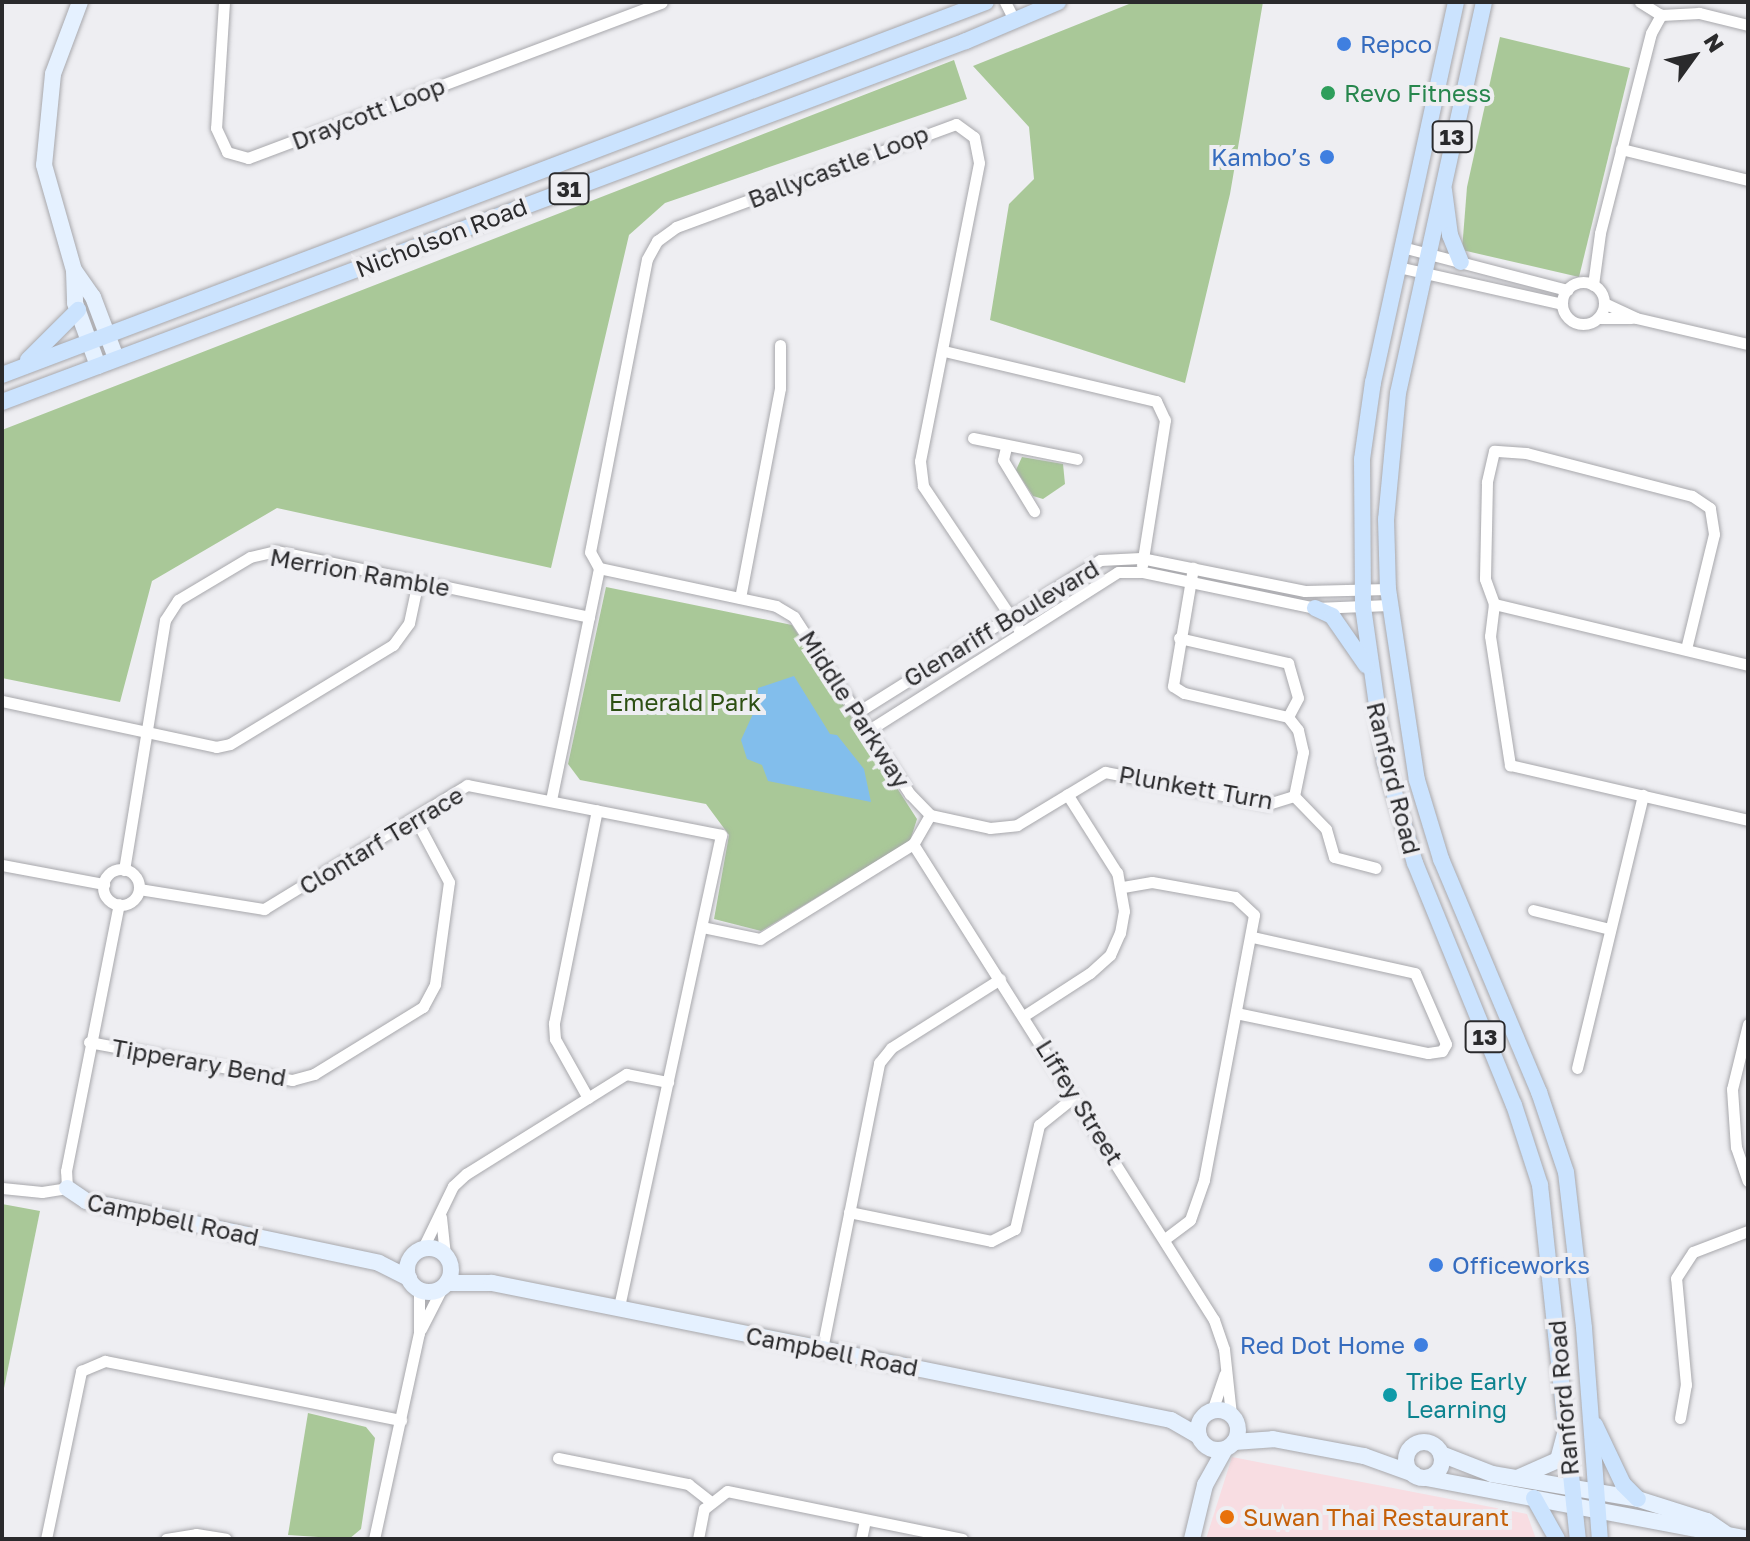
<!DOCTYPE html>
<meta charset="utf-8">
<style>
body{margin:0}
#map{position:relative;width:1750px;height:1541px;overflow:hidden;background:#eeeef2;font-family:"Golos Text",sans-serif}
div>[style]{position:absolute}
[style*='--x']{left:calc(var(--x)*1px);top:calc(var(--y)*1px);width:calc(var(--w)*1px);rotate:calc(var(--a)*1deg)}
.commercial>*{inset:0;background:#f8dde2}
.green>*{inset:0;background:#a9c898}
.water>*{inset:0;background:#82beec}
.roads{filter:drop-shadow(0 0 2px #a8a8ac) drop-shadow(0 0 2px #a8a8ac)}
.street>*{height:11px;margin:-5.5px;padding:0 5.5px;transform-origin:5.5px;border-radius:5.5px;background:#fff}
.street>.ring{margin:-5.5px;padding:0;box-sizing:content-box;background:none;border:11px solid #fff;border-radius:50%}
.secondary>*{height:16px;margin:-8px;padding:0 8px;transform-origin:8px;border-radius:8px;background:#e5f1ff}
.secondary>.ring{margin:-8px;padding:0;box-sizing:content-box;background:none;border:16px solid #e5f1ff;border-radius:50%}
.primary>*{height:16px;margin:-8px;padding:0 8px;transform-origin:8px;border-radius:8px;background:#cbe3fe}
.dots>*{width:22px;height:22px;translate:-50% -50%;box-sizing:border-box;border:4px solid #eeeef2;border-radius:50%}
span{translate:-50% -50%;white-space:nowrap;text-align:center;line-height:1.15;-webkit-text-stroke:8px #eeeef2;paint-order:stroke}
.shield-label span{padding:2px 6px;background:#eeeef2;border:2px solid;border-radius:6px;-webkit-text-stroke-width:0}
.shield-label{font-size:22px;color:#2a2a2c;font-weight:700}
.shop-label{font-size:24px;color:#366cbe}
.left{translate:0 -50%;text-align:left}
.right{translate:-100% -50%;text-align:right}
.leisure-label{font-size:24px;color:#27864d}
.street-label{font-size:24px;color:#2a2a2c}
.park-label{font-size:24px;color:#2d5013}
.culture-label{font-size:24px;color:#0d838f}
.food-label{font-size:24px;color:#c56008}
.frame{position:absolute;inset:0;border:4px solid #2a2a2c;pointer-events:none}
.north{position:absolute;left:1654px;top:16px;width:80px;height:80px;-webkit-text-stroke:6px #eeeef2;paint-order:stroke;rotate:57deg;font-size:22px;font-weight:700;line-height:32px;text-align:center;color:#2a2a2c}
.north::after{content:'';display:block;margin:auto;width:28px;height:36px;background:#2a2a2c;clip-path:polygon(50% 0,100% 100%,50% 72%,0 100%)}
</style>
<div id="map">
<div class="commercial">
<i style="clip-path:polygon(1232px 1457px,1527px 1514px,1536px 1539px,1206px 1539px)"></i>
</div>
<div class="green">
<i style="clip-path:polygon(1134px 2px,1263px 2px,1230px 194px,1185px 383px,990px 320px,1009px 204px,1034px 179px,1029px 127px,973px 66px)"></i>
<i style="clip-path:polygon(1500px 37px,1630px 68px,1579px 277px,1462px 250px,1467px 187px)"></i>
<i style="clip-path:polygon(954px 60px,967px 99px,665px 203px,629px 235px,551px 568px,277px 508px,152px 581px,120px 702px,2px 678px,2px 430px)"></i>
<i style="clip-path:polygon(1022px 457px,1063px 464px,1065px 484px,1043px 499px,1033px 496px,1016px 470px)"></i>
<i style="clip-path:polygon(606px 587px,792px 625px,917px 819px,910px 841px,761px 931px,714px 919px,729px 835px,706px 804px,580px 780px,568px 764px)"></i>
<i style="clip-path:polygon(2px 1204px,40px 1211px,2px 1398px)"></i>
<i style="clip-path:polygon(308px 1413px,366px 1427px,375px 1438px,361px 1529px,349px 1539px,288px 1535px)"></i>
</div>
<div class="water">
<i style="clip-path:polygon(794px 676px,830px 734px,837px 735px,864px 769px,871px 802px,768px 781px,762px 765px,747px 759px,741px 740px,757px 705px,758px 688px)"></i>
</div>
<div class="roads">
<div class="street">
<i style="--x:224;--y:2;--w:126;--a:93.6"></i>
<i style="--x:216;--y:128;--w:26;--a:65"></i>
<i style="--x:227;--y:152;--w:22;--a:16"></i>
<i style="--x:248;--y:158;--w:442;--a:-20.6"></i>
<i style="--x:1005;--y:2;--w:20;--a:63"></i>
<i style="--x:1640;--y:2;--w:25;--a:32"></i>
<i style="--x:1621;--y:149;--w:131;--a:13.7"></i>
<i style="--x:1402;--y:247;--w:171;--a:14.6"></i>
<i style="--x:1398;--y:267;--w:168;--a:12.7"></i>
<i class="ring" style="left:1562px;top:282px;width:31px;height:31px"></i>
<i style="--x:1593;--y:285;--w:52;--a:-82.3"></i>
<i style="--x:1600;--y:233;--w:206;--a:-75.7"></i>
<i style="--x:1651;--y:33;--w:21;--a:-61"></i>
<i style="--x:1661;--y:15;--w:38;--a:-3"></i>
<i style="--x:1699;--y:13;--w:50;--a:13.8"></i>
<i style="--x:1604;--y:303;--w:35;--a:25"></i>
<i style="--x:1636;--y:318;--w:115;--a:13.1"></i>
<i style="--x:1598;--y:318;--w:33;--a:0"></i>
<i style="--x:944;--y:351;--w:218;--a:13.3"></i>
<i style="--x:1156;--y:401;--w:21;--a:65"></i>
<i style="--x:1165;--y:420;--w:147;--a:99"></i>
<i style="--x:973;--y:438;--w:106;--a:11.4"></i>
<i style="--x:1006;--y:447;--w:13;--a:103"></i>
<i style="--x:1003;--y:460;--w:60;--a:58.7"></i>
<i style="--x:599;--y:568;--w:18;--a:-119"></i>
<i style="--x:590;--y:552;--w:298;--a:-79"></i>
<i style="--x:647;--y:259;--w:21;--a:-61"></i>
<i style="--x:657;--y:241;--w:24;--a:-36"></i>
<i style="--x:676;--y:227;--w:298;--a:-20.2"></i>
<i style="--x:956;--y:124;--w:22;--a:36"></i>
<i style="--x:974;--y:137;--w:26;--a:79"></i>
<i style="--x:979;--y:163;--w:304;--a:101.2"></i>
<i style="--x:920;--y:461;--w:25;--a:83"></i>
<i style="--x:923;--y:486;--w:174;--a:56.2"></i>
<i style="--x:599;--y:568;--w:181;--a:12.1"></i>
<i style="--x:776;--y:606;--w:21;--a:31"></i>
<i style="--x:794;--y:617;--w:212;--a:56.8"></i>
<i style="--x:910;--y:794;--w:29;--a:46"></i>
<i style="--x:930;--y:815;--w:34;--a:120"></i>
<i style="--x:913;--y:844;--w:180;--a:148.2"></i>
<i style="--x:760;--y:939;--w:59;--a:-168.3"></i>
<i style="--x:740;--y:598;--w:214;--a:-79.2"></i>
<i style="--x:780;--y:388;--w:43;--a:-90"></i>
<i style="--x:1494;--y:604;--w:32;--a:97"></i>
<i style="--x:1490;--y:636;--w:131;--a:81.2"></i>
<i style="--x:1510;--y:765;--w:244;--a:13"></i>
<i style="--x:1179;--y:638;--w:112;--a:12.9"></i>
<i style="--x:1288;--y:663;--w:36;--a:74"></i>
<i style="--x:1298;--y:698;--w:21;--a:118"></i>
<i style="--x:1686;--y:649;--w:118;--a:-76.3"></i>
<i style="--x:1714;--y:534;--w:26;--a:-99"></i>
<i style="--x:1710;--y:508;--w:22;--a:-146"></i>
<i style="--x:1692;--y:496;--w:171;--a:-165.5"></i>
<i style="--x:1526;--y:453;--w:32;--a:-176"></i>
<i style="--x:1494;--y:451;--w:32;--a:103"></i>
<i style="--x:1487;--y:482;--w:97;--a:91.2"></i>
<i style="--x:1485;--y:579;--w:27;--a:70"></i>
<i style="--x:1494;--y:604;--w:261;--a:13.5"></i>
<i style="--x:2;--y:701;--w:219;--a:12.1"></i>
<i style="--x:216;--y:747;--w:14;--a:-12"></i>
<i style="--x:230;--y:744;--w:191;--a:-31.3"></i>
<i style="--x:393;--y:645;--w:27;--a:-54"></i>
<i style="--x:409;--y:623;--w:43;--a:-77.9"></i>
<i style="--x:858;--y:712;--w:286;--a:-32.1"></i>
<i style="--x:1100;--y:560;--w:41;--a:-2.8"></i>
<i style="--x:1141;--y:558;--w:167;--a:11.4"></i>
<i style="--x:1305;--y:591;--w:83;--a:-1.4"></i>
<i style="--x:869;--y:730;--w:295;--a:-32.4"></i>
<i style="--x:1118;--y:572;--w:25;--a:0"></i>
<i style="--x:1143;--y:572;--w:176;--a:11.8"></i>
<i style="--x:1315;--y:608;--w:74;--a:-2.3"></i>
<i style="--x:1294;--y:796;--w:46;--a:45.9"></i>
<i style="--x:1326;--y:829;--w:29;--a:74"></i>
<i style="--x:1334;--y:857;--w:43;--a:14.7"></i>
<i style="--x:551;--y:800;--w:237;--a:-78.3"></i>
<i style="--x:930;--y:815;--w:61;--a:12.2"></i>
<i style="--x:990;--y:828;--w:27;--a:-6"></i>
<i style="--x:1017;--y:825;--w:103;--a:-31.1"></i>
<i style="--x:1105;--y:772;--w:166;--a:11.1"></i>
<i style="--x:1268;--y:804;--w:27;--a:-17"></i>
<i style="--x:1294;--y:796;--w:45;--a:-78.4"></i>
<i style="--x:1303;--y:752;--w:23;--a:-103"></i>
<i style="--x:1298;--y:730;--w:16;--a:-128"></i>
<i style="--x:1288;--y:717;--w:107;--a:-167"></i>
<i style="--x:1184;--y:693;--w:13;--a:-148"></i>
<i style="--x:1173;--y:686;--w:120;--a:-80.4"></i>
<i style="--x:913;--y:844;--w:563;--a:57.69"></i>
<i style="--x:1214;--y:1320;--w:31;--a:71"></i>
<i style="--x:1224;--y:1349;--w:65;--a:83.9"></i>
<i style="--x:2;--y:865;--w:104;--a:10.6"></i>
<i class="ring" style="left:103px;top:869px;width:25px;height:25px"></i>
<i style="--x:124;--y:870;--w:253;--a:-80.7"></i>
<i style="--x:165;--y:620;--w:24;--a:-57"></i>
<i style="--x:178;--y:600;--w:84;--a:-30.8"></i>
<i style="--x:250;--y:557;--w:27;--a:-13"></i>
<i style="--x:276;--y:551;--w:320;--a:11.9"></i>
<i style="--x:1123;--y:887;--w:29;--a:-10"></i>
<i style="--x:1152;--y:882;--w:84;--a:10.2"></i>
<i style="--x:1235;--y:897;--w:26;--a:43"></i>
<i style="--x:1254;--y:915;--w:270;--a:100.7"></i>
<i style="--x:1204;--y:1180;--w:42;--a:109.3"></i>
<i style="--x:1190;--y:1220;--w:31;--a:143"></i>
<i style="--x:139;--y:889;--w:127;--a:9.1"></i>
<i style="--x:264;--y:909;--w:238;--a:-31.4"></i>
<i style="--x:467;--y:785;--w:259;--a:11.1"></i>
<i style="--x:721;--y:835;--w:484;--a:102.2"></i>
<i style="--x:1533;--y:910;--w:79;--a:13.9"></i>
<i style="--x:1236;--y:1013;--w:196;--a:11.8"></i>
<i style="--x:1428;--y:1053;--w:14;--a:-8"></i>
<i style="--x:1442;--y:1051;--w:8;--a:-60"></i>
<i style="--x:1446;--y:1044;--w:77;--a:-113.6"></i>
<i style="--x:1415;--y:973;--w:167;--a:-167.5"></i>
<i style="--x:1025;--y:1015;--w:77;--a:-32.9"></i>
<i style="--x:1090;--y:973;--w:27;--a:-42"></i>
<i style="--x:1110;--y:955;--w:24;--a:-66"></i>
<i style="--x:1120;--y:933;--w:22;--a:-80"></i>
<i style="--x:1124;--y:911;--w:39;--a:-100"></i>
<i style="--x:1117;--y:873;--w:93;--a:-122.3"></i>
<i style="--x:1748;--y:1024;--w:67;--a:103.8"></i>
<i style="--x:1732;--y:1089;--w:58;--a:86.1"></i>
<i style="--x:1736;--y:1147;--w:36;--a:71"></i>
<i style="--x:89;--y:1042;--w:207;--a:10.6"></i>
<i style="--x:292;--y:1080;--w:23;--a:-15"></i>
<i style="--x:314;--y:1074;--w:128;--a:-31.6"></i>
<i style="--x:423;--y:1007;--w:26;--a:-62"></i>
<i style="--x:435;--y:984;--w:103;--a:-82.2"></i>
<i style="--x:449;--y:882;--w:72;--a:-118"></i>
<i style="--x:1577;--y:1068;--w:281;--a:-76.4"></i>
<i style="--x:588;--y:1098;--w:68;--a:-119.2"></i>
<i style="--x:555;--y:1039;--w:16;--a:-94"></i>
<i style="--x:554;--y:1023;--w:217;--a:-78.6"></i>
<i style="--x:2;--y:1188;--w:40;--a:5.7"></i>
<i style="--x:42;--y:1192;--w:25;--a:-9"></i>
<i style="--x:67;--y:1188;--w:17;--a:-93"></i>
<i style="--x:66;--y:1171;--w:272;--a:-78.8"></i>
<i style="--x:849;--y:1212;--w:145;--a:11.5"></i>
<i style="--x:991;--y:1241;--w:27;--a:-27"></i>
<i style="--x:1015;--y:1229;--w:107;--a:-77"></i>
<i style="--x:1039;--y:1125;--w:46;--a:-38.9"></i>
<i style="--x:441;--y:1217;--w:38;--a:84"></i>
<i style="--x:422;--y:1250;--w:71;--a:-64.2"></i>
<i style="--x:453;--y:1186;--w:18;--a:-43"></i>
<i style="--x:466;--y:1174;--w:189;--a:-32"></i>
<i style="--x:626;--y:1074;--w:43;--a:10.8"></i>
<i style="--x:421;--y:1329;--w:46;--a:-62.9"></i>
<i style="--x:822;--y:1349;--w:292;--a:-78.7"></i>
<i style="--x:879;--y:1063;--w:19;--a:-51"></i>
<i style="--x:891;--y:1048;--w:129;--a:-32.3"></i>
<i style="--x:1212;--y:1411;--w:39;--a:-71"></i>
<i style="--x:1680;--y:1418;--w:34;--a:-80"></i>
<i style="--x:1686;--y:1385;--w:107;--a:-95.3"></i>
<i style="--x:1676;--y:1278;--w:31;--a:-57"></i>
<i style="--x:1693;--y:1252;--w:59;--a:-20.9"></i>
<i style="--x:558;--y:1458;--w:133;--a:11.3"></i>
<i style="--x:688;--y:1484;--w:28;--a:38"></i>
<i style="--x:46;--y:1539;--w:172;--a:-78.2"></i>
<i style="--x:81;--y:1371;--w:26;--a:-23"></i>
<i style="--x:105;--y:1361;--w:302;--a:11.3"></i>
<i style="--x:166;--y:1539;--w:30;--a:-9"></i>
<i style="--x:196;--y:1534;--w:30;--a:9"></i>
<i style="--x:374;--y:1539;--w:211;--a:-77.7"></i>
<i style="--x:419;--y:1333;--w:44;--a:-90"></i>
<i style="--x:698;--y:1539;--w:31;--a:-79"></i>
<i style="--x:704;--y:1509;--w:29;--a:-38"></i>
<i style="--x:727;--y:1491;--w:240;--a:11.5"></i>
<i style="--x:861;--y:1539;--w:19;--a:-78"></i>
</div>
<div class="secondary">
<i style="--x:80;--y:2;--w:77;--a:110.6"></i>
<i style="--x:53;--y:74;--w:91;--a:95.6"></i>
<i style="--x:44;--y:165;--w:109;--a:74.1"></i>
<i style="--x:74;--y:270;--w:33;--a:55"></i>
<i style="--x:93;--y:297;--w:65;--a:69.3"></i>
<i style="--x:74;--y:271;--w:32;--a:88"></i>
<i style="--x:75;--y:303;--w:67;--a:69.9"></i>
<i style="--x:67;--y:1188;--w:23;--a:34"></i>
<i style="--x:86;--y:1201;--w:299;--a:11.9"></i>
<i style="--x:379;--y:1263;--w:34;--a:27"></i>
<i class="ring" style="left:407px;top:1248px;width:28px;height:28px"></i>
<i style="--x:447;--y:1283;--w:45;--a:0"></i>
<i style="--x:492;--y:1283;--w:337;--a:11.3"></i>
<i style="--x:822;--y:1349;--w:356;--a:11.5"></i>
<i style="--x:1171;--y:1420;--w:32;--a:30"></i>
<i class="ring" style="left:1198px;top:1410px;width:24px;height:24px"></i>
<i style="--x:1234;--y:1442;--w:39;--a:-4"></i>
<i style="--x:1273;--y:1439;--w:93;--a:10.6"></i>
<i style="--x:1364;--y:1456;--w:53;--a:19.8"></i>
<i class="ring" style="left:1406px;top:1442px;width:20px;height:20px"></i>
<i style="--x:1441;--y:1454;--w:55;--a:21.4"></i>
<i style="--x:1492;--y:1474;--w:148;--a:9.7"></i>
<i style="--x:1638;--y:1499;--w:72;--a:17.7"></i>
<i style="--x:1707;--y:1521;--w:22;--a:34"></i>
<i style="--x:1426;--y:1478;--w:328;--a:10.7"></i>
<i style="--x:1517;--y:1478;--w:45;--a:-23.7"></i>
<i style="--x:1558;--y:1460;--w:27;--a:-75"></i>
<i style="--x:1192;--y:1539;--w:56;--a:-76.5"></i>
<i style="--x:1205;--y:1485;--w:41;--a:-60.9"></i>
</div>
<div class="primary">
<i style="--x:1456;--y:2;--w:389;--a:102.3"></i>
<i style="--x:1373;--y:382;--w:78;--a:98.1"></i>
<i style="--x:1362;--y:459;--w:148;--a:89.6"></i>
<i style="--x:1363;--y:607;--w:157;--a:81.9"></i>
<i style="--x:1385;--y:762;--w:105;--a:73.5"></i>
<i style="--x:1415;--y:863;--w:261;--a:67.8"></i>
<i style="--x:1514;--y:1105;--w:84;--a:72"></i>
<i style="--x:1540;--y:1185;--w:356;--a:83.9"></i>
<i style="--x:1484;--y:2;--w:400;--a:102.4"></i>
<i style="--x:1398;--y:393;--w:127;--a:95.4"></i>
<i style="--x:1386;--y:519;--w:70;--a:88.4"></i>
<i style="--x:1388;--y:589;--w:193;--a:81.4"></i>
<i style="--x:1417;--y:780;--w:83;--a:73.1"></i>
<i style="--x:1441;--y:859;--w:253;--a:67.2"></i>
<i style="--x:1539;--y:1092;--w:84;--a:71.4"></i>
<i style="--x:1566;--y:1172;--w:157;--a:83.4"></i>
<i style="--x:1584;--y:1328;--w:212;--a:85.7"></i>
<i style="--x:1444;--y:190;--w:45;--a:82.4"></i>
<i style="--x:1450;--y:235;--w:29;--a:68"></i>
<i style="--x:28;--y:360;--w:71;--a:-45"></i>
<i style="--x:2;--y:375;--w:1052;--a:-20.76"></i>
<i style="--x:2;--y:402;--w:1029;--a:-20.53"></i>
<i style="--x:966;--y:41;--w:100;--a:-23"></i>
<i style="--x:1315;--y:608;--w:19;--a:25"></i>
<i style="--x:1332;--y:616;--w:60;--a:55.2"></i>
<i style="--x:1595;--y:1425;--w:65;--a:64.6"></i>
<i style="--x:1623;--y:1484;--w:21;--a:45"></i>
<i style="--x:1534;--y:1498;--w:47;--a:60.7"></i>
</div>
</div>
<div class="dots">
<i style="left:1344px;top:44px;background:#3f7fe0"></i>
<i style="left:1328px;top:93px;background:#2e9e5b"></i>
<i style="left:1327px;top:157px;background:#3f7fe0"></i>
<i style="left:1436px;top:1265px;background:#3f7fe0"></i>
<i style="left:1421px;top:1345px;background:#3f7fe0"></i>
<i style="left:1390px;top:1395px;background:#0f9aa8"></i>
<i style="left:1227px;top:1517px;background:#e8710a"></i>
</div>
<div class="shield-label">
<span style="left:1452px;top:137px">13</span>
<span style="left:569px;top:189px">31</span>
<span style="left:1485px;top:1037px">13</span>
</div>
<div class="shop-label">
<span class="left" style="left:1360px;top:44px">Repco</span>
<span class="right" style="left:1311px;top:157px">Kambo’s</span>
<span class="left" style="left:1452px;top:1265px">Officeworks</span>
<span class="right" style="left:1405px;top:1345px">Red Dot Home</span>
</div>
<div class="leisure-label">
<span class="left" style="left:1344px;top:93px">Revo Fitness</span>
</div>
<div class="street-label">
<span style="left:368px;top:113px;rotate:-21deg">Draycott Loop</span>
<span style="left:838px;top:166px;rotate:-21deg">Ballycastle Loop</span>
<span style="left:441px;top:237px;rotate:-21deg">Nicholson Road</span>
<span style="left:360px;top:572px;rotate:10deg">Merrion Ramble</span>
<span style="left:1001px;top:623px;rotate:-31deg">Glenariff Boulevard</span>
<span style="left:855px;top:709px;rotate:57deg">Middle Parkway</span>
<span style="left:1394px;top:778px;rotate:76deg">Ranford Road</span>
<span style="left:1196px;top:787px;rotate:10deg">Plunkett Turn</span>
<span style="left:381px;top:840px;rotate:-31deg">Clontarf Terrace</span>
<span style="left:199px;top:1062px;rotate:10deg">Tipperary Bend</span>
<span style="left:1080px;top:1102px;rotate:58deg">Liffey Street</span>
<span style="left:173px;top:1219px;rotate:12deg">Campbell Road</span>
<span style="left:832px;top:1351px;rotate:11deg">Campbell Road</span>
<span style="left:1563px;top:1398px;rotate:-95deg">Ranford Road</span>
</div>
<div class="park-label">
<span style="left:685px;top:702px">Emerald Park</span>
</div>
<div class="culture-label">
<span class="left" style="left:1406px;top:1395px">Tribe Early<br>Learning</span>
</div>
<div class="food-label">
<span class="left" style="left:1243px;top:1517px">Suwan Thai Restaurant</span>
</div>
<div class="frame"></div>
<div class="north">N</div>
</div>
